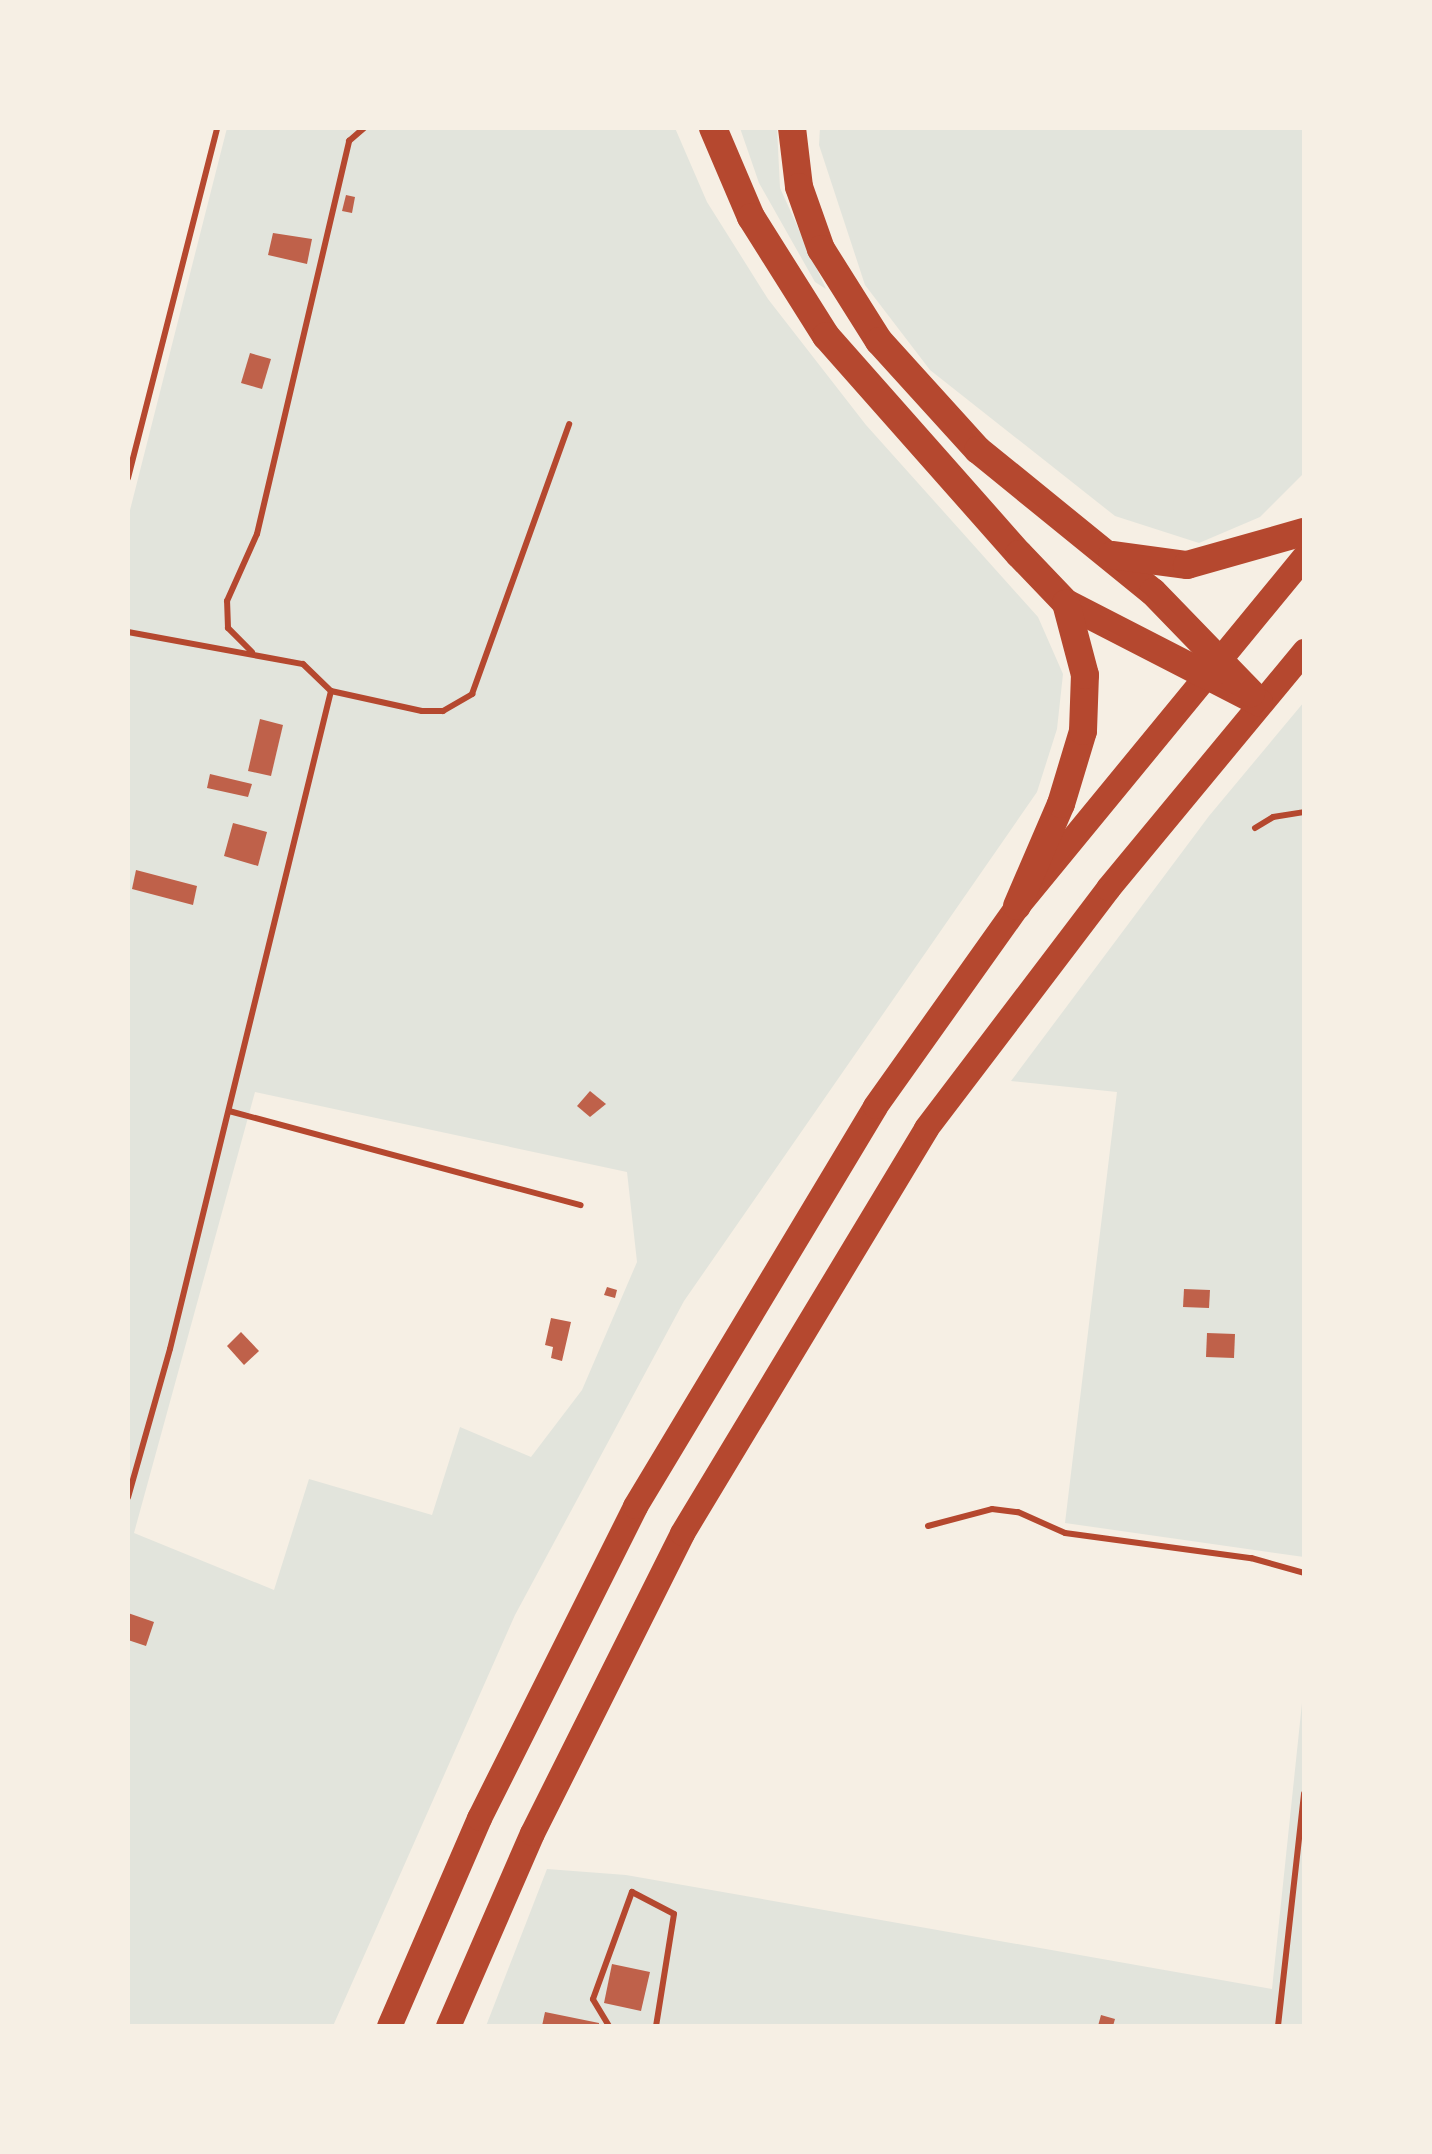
<!DOCTYPE html>
<style>
body{margin:0}
#map{position:relative;width:1432px;height:2154px;overflow:hidden;background:#f6efe4;font-family:"Golos Text",sans-serif}
div>[style]{position:absolute}
[style*='--x']{left:calc(var(--x)*1px);top:calc(var(--y)*1px);width:calc(var(--w)*1px);rotate:calc(var(--a)*1deg)}
.green>*{inset:0;background:#e2e4dc}
.building>*{inset:0;background:#bf614a}
.path>*{height:6px;margin:-3px;padding:0 3px;transform-origin:3px;border-radius:3px;background:#b5482f}
.primary>*{height:25px;margin:-12.5px;padding:0 12.5px;transform-origin:12.5px;border-radius:12.5px;background:#b5482f}
.motorway>*{height:28px;margin:-14px;padding:0 14px;transform-origin:14px;border-radius:14px;background:#b5482f}
span{translate:-50% -50%;white-space:nowrap;text-align:center;line-height:1.15;-webkit-text-stroke:8px #f6efe4;paint-order:stroke}
.frame{position:absolute;inset:0;border:130px solid #f6efe4;pointer-events:none}
</style>
<div id="map">
<div class="green">
<i style="clip-path:polygon(evenodd,227px 128px,675px 128px,707px 202px,768px 299px,866px 425px,1038px 617px,1063px 674px,1057px 729px,1037px 792px,684px 1301px,515px 1615px,333px 2026px,128px 2026px,128px 518px,227px 128px,255px 1092px,627px 1172px,637px 1262px,582px 1390px,531px 1457px,460px 1427px,432px 1515px,309px 1479px,274px 1590px,134px 1533px,255px 1092px)"></i>
<i style="clip-path:polygon(740px 128px,777px 128px,780px 188px,826px 289px,815px 282px,759px 183px)"></i>
<i style="clip-path:polygon(820px 128px,1304px 128px,1304px 473px,1260px 517px,1199px 543px,1115px 516px,930px 370px,865px 285px,819px 145px)"></i>
<i style="clip-path:polygon(1304px 702px,1304px 1557px,1065px 1523px,1117px 1092px,1011px 1081px,1209px 816px)"></i>
<i style="clip-path:polygon(1304px 1684px,1304px 2026px,486px 2026px,547px 1869px,626px 1875px,1272px 1989px)"></i>
</div>
<div class="building">
<i style="clip-path:polygon(346px 195px,355px 197px,352px 213px,342px 211px)"></i>
<i style="clip-path:polygon(273px 233px,312px 239px,307px 264px,268px 255px)"></i>
<i style="clip-path:polygon(250px 353px,271px 359px,262px 389px,241px 383px)"></i>
<i style="clip-path:polygon(260px 719px,283px 725px,271px 776px,248px 771px)"></i>
<i style="clip-path:polygon(210px 774px,252px 784px,248px 797px,207px 788px)"></i>
<i style="clip-path:polygon(233px 823px,267px 832px,258px 866px,224px 856px)"></i>
<i style="clip-path:polygon(136px 870px,197px 886px,193px 905px,132px 889px)"></i>
<i style="clip-path:polygon(590px 1091px,606px 1104px,590px 1117px,577px 1106px)"></i>
<i style="clip-path:polygon(607px 1287px,617px 1290px,615px 1298px,604px 1295px)"></i>
<i style="clip-path:polygon(1184px 1289px,1210px 1290px,1209px 1308px,1183px 1307px)"></i>
<i style="clip-path:polygon(551px 1318px,571px 1322px,562px 1361px,551px 1358px,553px 1347px,545px 1345px)"></i>
<i style="clip-path:polygon(241px 1332px,259px 1351px,244px 1365px,227px 1346px)"></i>
<i style="clip-path:polygon(1207px 1333px,1235px 1334px,1234px 1358px,1206px 1357px)"></i>
<i style="clip-path:polygon(128px 1613px,154px 1622px,146px 1646px,128px 1640px)"></i>
<i style="clip-path:polygon(612px 1964px,650px 1972px,641px 2011px,604px 2003px)"></i>
<i style="clip-path:polygon(545px 2012px,599px 2023px,599px 2026px,542px 2026px)"></i>
<i style="clip-path:polygon(1101px 2015px,1115px 2019px,1113px 2026px,1098px 2026px)"></i>
</div>
<div class="path">
<i style="--x:128;--y:478;--w:361;--a:-75.7"></i>
<i style="--x:128;--y:632;--w:178;--a:10.4"></i>
<i style="--x:303;--y:664;--w:39;--a:44"></i>
<i style="--x:331;--y:691;--w:677;--a:103.75"></i>
<i style="--x:170;--y:1349;--w:154;--a:105.8"></i>
<i style="--x:252;--y:652;--w:34;--a:-135"></i>
<i style="--x:228;--y:628;--w:27;--a:-92"></i>
<i style="--x:227;--y:601;--w:73;--a:-65.9"></i>
<i style="--x:257;--y:534;--w:404;--a:-76.8"></i>
<i style="--x:349;--y:141;--w:20;--a:-41"></i>
<i style="--x:331;--y:691;--w:93;--a:12.4"></i>
<i style="--x:422;--y:711;--w:21;--a:0"></i>
<i style="--x:443;--y:711;--w:34;--a:-30"></i>
<i style="--x:472;--y:694;--w:287;--a:-70.2"></i>
<i style="--x:1255;--y:828;--w:21;--a:-31"></i>
<i style="--x:1273;--y:817;--w:31;--a:-9"></i>
<i style="--x:229;--y:1111;--w:364;--a:15"></i>
<i style="--x:928;--y:1526;--w:66;--a:-14.9"></i>
<i style="--x:992;--y:1509;--w:26;--a:7"></i>
<i style="--x:1018;--y:1512;--w:51;--a:24.1"></i>
<i style="--x:1065;--y:1533;--w:188;--a:7.7"></i>
<i style="--x:1251;--y:1558;--w:55;--a:15.8"></i>
<i style="--x:609;--y:2026;--w:31;--a:-121"></i>
<i style="--x:593;--y:1999;--w:114;--a:-70"></i>
<i style="--x:632;--y:1892;--w:47;--a:27.6"></i>
<i style="--x:674;--y:1914;--w:113;--a:99.1"></i>
<i style="--x:1278;--y:2026;--w:234;--a:-83.6"></i>
</div>
<div class="primary">
<i style="--x:389;--y:2026;--w:227;--a:-66.6"></i>
<i style="--x:479;--y:1818;--w:349;--a:-63.4"></i>
<i style="--x:635;--y:1506;--w:466;--a:-59"></i>
<i style="--x:875;--y:1106;--w:245;--a:-54.6"></i>
<i style="--x:1017;--y:906;--w:452;--a:-50.6"></i>
<i style="--x:448;--y:2026;--w:210;--a:-66.5"></i>
<i style="--x:532;--y:1833;--w:335;--a:-63.4"></i>
<i style="--x:682;--y:1533;--w:473;--a:-58.9"></i>
<i style="--x:926;--y:1128;--w:301;--a:-52.8"></i>
<i style="--x:1108;--y:888;--w:308;--a:-50.4"></i>
</div>
<div class="motorway">
<i style="--x:713;--y:128;--w:97;--a:66.9"></i>
<i style="--x:751;--y:217;--w:141;--a:57.8"></i>
<i style="--x:826;--y:336;--w:291;--a:48.5"></i>
<i style="--x:1019;--y:554;--w:68;--a:46.2"></i>
<i style="--x:1066;--y:603;--w:217;--a:27.2"></i>
<i style="--x:792;--y:128;--w:59;--a:83.2"></i>
<i style="--x:799;--y:187;--w:66;--a:70.5"></i>
<i style="--x:821;--y:249;--w:109;--a:57.8"></i>
<i style="--x:879;--y:341;--w:147;--a:47.8"></i>
<i style="--x:978;--y:450;--w:225;--a:39.1"></i>
<i style="--x:1153;--y:592;--w:141;--a:45.9"></i>
<i style="--x:1112;--y:555;--w:76;--a:7.6"></i>
<i style="--x:1187;--y:565;--w:122;--a:-15.8"></i>
<i style="--x:1017;--y:906;--w:111;--a:-66.7"></i>
<i style="--x:1061;--y:804;--w:76;--a:-73.2"></i>
<i style="--x:1083;--y:731;--w:56;--a:-88"></i>
<i style="--x:1085;--y:675;--w:74;--a:-104.8"></i>
</div>
<div class="frame"></div>
</div>
